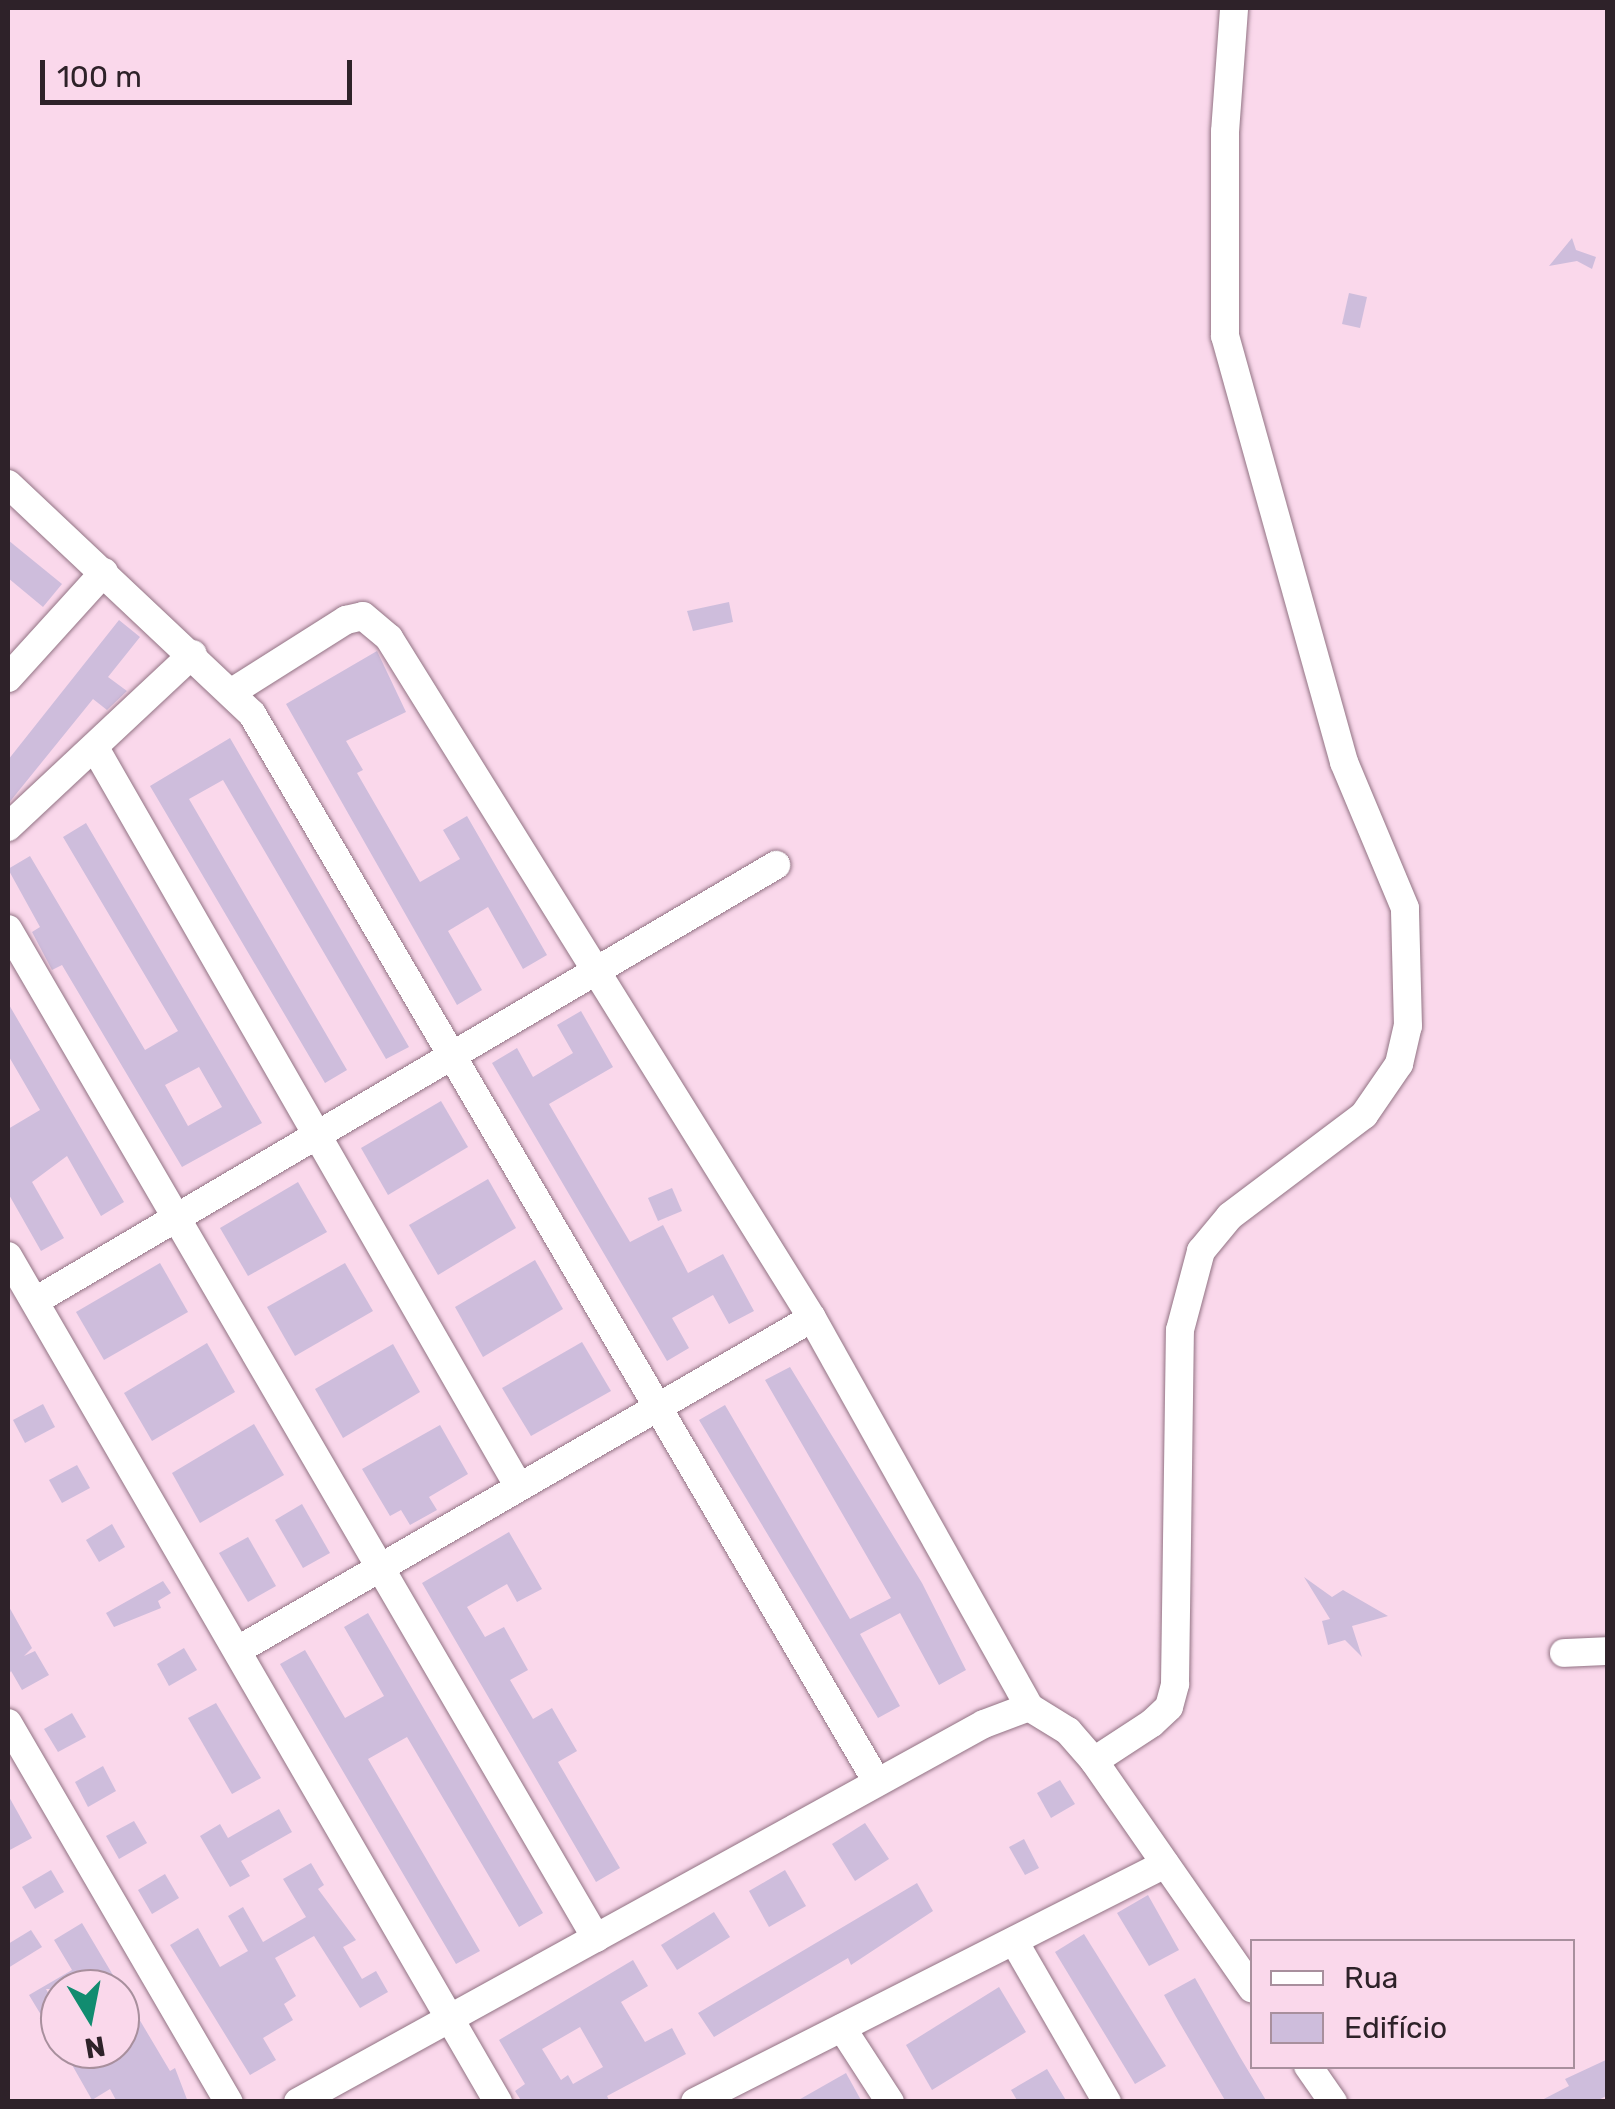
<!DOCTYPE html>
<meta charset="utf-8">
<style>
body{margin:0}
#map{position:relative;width:1615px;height:2109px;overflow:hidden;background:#fad8eb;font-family:Rubik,sans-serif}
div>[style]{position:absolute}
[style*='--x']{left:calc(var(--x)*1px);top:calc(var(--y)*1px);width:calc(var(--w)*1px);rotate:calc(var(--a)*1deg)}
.building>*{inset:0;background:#cebddc}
.roads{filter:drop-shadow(0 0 2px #927384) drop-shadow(0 0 2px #927384)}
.minor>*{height:28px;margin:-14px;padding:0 14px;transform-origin:14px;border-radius:14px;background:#fff}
span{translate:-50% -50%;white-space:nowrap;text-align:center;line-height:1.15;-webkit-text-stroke:9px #fad8eb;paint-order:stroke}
.frame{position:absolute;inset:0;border:10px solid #2e2229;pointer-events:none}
.legend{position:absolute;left:1250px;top:1939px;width:325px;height:130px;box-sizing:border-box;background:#fad8eb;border:2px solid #a88f9d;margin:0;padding:12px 18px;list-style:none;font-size:30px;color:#2e2229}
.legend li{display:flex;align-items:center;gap:20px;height:50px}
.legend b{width:50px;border:2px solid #a88f9d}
.north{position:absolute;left:40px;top:1969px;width:100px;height:100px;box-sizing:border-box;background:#fad8eb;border:2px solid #a88f9d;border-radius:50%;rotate:170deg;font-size:28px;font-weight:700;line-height:40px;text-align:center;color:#2e2229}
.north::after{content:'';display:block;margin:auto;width:35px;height:45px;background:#118c70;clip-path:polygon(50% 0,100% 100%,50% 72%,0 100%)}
.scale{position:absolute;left:40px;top:60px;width:312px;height:45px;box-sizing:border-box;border:5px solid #2e2229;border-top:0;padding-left:12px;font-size:30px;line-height:35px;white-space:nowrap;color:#2e2229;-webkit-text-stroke:8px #fad8eb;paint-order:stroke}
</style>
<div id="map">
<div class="building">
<i style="clip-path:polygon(1572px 238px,1576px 250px,1596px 257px,1592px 269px,1577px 261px,1549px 266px)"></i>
<i style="clip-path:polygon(1349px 293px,1367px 297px,1360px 328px,1342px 324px)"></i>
<i style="clip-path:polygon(8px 540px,62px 584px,43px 607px,8px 578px)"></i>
<i style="clip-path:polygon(729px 602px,733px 622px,693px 631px,687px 611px)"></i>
<i style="clip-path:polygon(119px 620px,140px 637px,108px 677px,127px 691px,107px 710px,93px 699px,8px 804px,8px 760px)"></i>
<i style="clip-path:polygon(377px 651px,406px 712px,346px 741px,363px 770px,357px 773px,420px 882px,460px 859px,443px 830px,467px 816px,547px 955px,523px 969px,488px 907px,448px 931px,482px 990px,457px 1005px,286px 704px)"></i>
<i style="clip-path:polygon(230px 738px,409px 1047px,386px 1059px,223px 780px,189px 799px,347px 1070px,325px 1083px,150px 786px)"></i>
<i style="clip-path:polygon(evenodd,86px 823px,262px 1123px,182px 1167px,62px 965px,52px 970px,32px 932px,40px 927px,8px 869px,30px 856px,145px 1050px,178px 1031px,63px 837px,86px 823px,199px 1067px,222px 1107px,188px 1126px,165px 1085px,199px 1067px)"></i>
<i style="clip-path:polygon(8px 1003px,124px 1202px,101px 1216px,67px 1156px,32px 1182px,64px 1238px,41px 1251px,8px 1193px,8px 1129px,40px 1110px,8px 1055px)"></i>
<i style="clip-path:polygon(581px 1011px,613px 1067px,549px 1104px,611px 1210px,630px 1242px,663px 1225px,688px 1273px,723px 1254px,754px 1311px,729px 1324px,713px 1295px,672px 1318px,689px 1348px,667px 1361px,492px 1063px,517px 1048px,533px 1077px,573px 1053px,557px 1025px)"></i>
<i style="clip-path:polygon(441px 1101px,468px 1147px,388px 1195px,361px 1148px)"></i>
<i style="clip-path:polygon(488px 1179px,516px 1228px,438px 1275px,409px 1225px)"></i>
<i style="clip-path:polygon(298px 1182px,327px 1232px,248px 1276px,220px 1228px)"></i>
<i style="clip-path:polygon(672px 1188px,682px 1211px,658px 1221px,648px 1198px)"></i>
<i style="clip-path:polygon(535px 1260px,563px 1309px,483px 1357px,455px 1307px)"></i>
<i style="clip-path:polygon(160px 1263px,188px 1312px,104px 1360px,76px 1312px)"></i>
<i style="clip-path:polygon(345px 1263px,373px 1311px,295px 1356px,267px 1307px)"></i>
<i style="clip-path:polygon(582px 1342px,611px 1391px,531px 1436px,502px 1388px)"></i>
<i style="clip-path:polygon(207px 1343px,235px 1392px,152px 1441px,124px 1393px)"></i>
<i style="clip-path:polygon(393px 1344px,420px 1392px,343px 1438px,315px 1389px)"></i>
<i style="clip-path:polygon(790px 1367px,922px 1583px,966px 1670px,939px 1685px,900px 1613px,860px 1634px,900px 1706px,878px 1718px,699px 1420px,725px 1405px,850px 1619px,891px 1598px,765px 1380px)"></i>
<i style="clip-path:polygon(43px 1404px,55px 1427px,25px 1443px,13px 1420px)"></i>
<i style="clip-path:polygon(254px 1424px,284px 1475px,200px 1523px,172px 1473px)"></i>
<i style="clip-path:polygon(440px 1425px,468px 1474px,429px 1497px,437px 1510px,410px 1525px,401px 1510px,390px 1516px,362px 1469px)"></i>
<i style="clip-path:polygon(77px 1465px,90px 1488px,62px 1503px,49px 1480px)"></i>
<i style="clip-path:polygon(302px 1504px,330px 1553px,303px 1568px,275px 1520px)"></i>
<i style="clip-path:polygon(112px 1524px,125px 1547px,99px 1562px,86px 1540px)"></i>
<i style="clip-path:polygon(509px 1532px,542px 1589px,517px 1602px,507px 1584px,467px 1607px,485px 1637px,504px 1627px,528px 1670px,510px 1680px,533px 1719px,552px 1708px,577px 1751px,558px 1762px,620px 1868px,596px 1882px,422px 1583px)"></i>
<i style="clip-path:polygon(248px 1537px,276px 1586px,248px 1602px,219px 1553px)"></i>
<i style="clip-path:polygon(1304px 1577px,1332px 1597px,1343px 1590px,1388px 1616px,1352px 1626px,1362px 1657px,1345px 1640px,1328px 1645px,1322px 1621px,1330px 1619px)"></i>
<i style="clip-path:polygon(163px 1581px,171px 1593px,158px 1601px,161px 1608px,114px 1627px,106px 1613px)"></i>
<i style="clip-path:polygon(8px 1605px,32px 1648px,24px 1656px,35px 1651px,49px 1675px,22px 1690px,11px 1671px,8px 1676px)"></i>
<i style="clip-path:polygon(368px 1613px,543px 1913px,519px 1927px,407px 1737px,368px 1759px,480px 1951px,456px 1964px,280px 1664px,305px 1650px,345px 1718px,384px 1696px,344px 1627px)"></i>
<i style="clip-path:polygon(184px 1648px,197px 1670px,169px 1686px,157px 1664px)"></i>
<i style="clip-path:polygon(216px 1703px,261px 1778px,232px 1794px,188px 1718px)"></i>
<i style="clip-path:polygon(72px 1713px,86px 1737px,58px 1752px,44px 1729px)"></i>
<i style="clip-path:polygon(103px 1766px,116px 1791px,88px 1807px,75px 1782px)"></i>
<i style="clip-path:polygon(1060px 1780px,1075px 1804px,1051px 1818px,1037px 1793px)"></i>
<i style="clip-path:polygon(8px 1795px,32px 1838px,8px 1851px)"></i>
<i style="clip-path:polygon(279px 1809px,292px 1832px,241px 1861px,250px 1876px,230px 1887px,200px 1836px,220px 1824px,228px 1838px)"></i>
<i style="clip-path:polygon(134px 1821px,147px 1843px,119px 1859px,106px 1836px)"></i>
<i style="clip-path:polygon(865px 1823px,889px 1859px,855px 1881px,832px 1844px)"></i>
<i style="clip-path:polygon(1024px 1839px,1039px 1868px,1025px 1875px,1009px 1847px)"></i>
<i style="clip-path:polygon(311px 1863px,324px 1885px,318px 1889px,356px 1940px,343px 1947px,362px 1979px,376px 1971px,388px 1992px,360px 2008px,314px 1936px,275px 1958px,296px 1996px,284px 2004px,293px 2020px,263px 2038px,276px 2060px,250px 2075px,170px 1945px,198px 1928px,220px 1967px,248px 1951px,228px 1916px,243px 1907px,263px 1942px,306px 1917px,283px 1879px)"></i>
<i style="clip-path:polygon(51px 1870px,64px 1892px,35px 1909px,22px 1887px)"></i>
<i style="clip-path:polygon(785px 1870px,806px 1906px,769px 1927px,749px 1891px)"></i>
<i style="clip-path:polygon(165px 1874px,179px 1898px,152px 1914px,138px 1890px)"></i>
<i style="clip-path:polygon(917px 1883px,933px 1911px,851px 1965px,848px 1958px,714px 2037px,698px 2013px)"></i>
<i style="clip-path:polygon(1148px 1895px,1179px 1950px,1149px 1966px,1117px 1913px)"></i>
<i style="clip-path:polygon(714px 1912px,730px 1937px,677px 1970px,661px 1945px)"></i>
<i style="clip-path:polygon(82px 1923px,170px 2071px,175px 2068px,188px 2102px,117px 2102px,110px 2089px,92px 2100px,63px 2049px,120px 2049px,120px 1989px,46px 1989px,60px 2013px,60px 2046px,35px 2005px,29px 1995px,72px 1970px,54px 1940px)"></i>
<i style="clip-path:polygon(31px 1930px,42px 1947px,8px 1968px,8px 1944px)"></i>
<i style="clip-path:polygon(1084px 1934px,1166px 2066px,1135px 2084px,1055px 1952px)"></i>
<i style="clip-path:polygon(evenodd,633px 1960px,648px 1986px,621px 2002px,645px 2042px,672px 2028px,686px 2054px,607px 2096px,610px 2102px,522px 2102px,515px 2091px,525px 2084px,499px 2040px,633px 1960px,580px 2027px,603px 2067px,573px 2084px,568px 2075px,561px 2080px,542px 2049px,580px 2027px)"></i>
<i style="clip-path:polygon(1195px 1978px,1240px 2057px,1267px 2102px,1226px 2102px,1175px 2015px,1164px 1995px)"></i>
<i style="clip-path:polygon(999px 1987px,1026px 2032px,932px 2090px,906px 2045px)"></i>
<i style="clip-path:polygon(1608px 2059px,1608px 2095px,1595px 2102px,1538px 2102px,1569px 2086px,1565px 2079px)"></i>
<i style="clip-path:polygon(1047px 2069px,1067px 2102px,1018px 2102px,1011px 2090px)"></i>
<i style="clip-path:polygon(846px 2073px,862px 2102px,795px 2102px)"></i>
</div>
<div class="roads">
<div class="minor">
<i style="--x:8;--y:484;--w:335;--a:43.3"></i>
<i style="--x:252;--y:714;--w:1237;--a:59.66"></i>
<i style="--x:8;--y:678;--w:143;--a:-47.8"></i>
<i style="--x:232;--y:692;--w:135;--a:-32.3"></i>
<i style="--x:346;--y:620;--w:17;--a:-13"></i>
<i style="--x:363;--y:616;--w:34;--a:40"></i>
<i style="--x:389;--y:638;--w:801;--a:58.12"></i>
<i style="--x:812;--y:1318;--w:445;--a:60.8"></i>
<i style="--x:1029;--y:1707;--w:46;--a:31.6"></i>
<i style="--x:1068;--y:1731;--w:40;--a:49"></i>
<i style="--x:1094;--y:1761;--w:277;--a:55.2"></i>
<i style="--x:95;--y:748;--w:852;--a:60.16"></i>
<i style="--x:8;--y:827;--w:253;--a:-43.1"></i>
<i style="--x:8;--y:929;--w:1168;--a:59.77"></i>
<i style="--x:8;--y:1256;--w:978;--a:59.92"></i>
<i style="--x:35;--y:1301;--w:860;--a:-30.47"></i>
<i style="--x:238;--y:1650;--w:663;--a:-30.04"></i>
<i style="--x:1564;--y:1653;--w:44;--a:-2.6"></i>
<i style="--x:8;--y:1723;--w:439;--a:59.8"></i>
<i style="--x:1094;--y:1761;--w:69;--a:-33.2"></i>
<i style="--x:1152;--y:1723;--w:23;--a:-43"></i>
<i style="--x:1169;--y:1707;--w:24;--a:-75"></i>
<i style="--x:1175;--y:1684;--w:354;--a:-89.2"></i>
<i style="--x:1180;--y:1330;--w:82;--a:-75.1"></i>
<i style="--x:1201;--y:1251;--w:45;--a:-50.4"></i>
<i style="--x:1230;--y:1216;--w:168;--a:-37"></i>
<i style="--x:1364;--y:1115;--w:62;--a:-55.5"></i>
<i style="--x:1399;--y:1064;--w:39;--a:-77"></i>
<i style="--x:1408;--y:1026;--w:118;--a:-91.5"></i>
<i style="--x:1405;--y:908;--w:158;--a:-112.7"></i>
<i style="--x:1344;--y:762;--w:442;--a:-105.6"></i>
<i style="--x:1225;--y:336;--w:204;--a:-90"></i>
<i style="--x:1225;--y:132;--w:124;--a:-85.8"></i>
<i style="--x:1014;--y:1941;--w:186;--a:60"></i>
<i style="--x:842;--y:2028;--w:88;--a:57"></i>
<i style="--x:1308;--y:2066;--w:44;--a:55.2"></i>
<i style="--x:298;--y:2102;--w:783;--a:-28.86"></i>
<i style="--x:984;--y:1724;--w:48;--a:-20.7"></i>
<i style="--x:695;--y:2102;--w:527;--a:-26.86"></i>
</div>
</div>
<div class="frame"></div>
<ul class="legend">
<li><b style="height:12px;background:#fff"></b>Rua</li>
<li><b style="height:28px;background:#cebddc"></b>Edifício</li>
</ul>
<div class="north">N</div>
<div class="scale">100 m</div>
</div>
